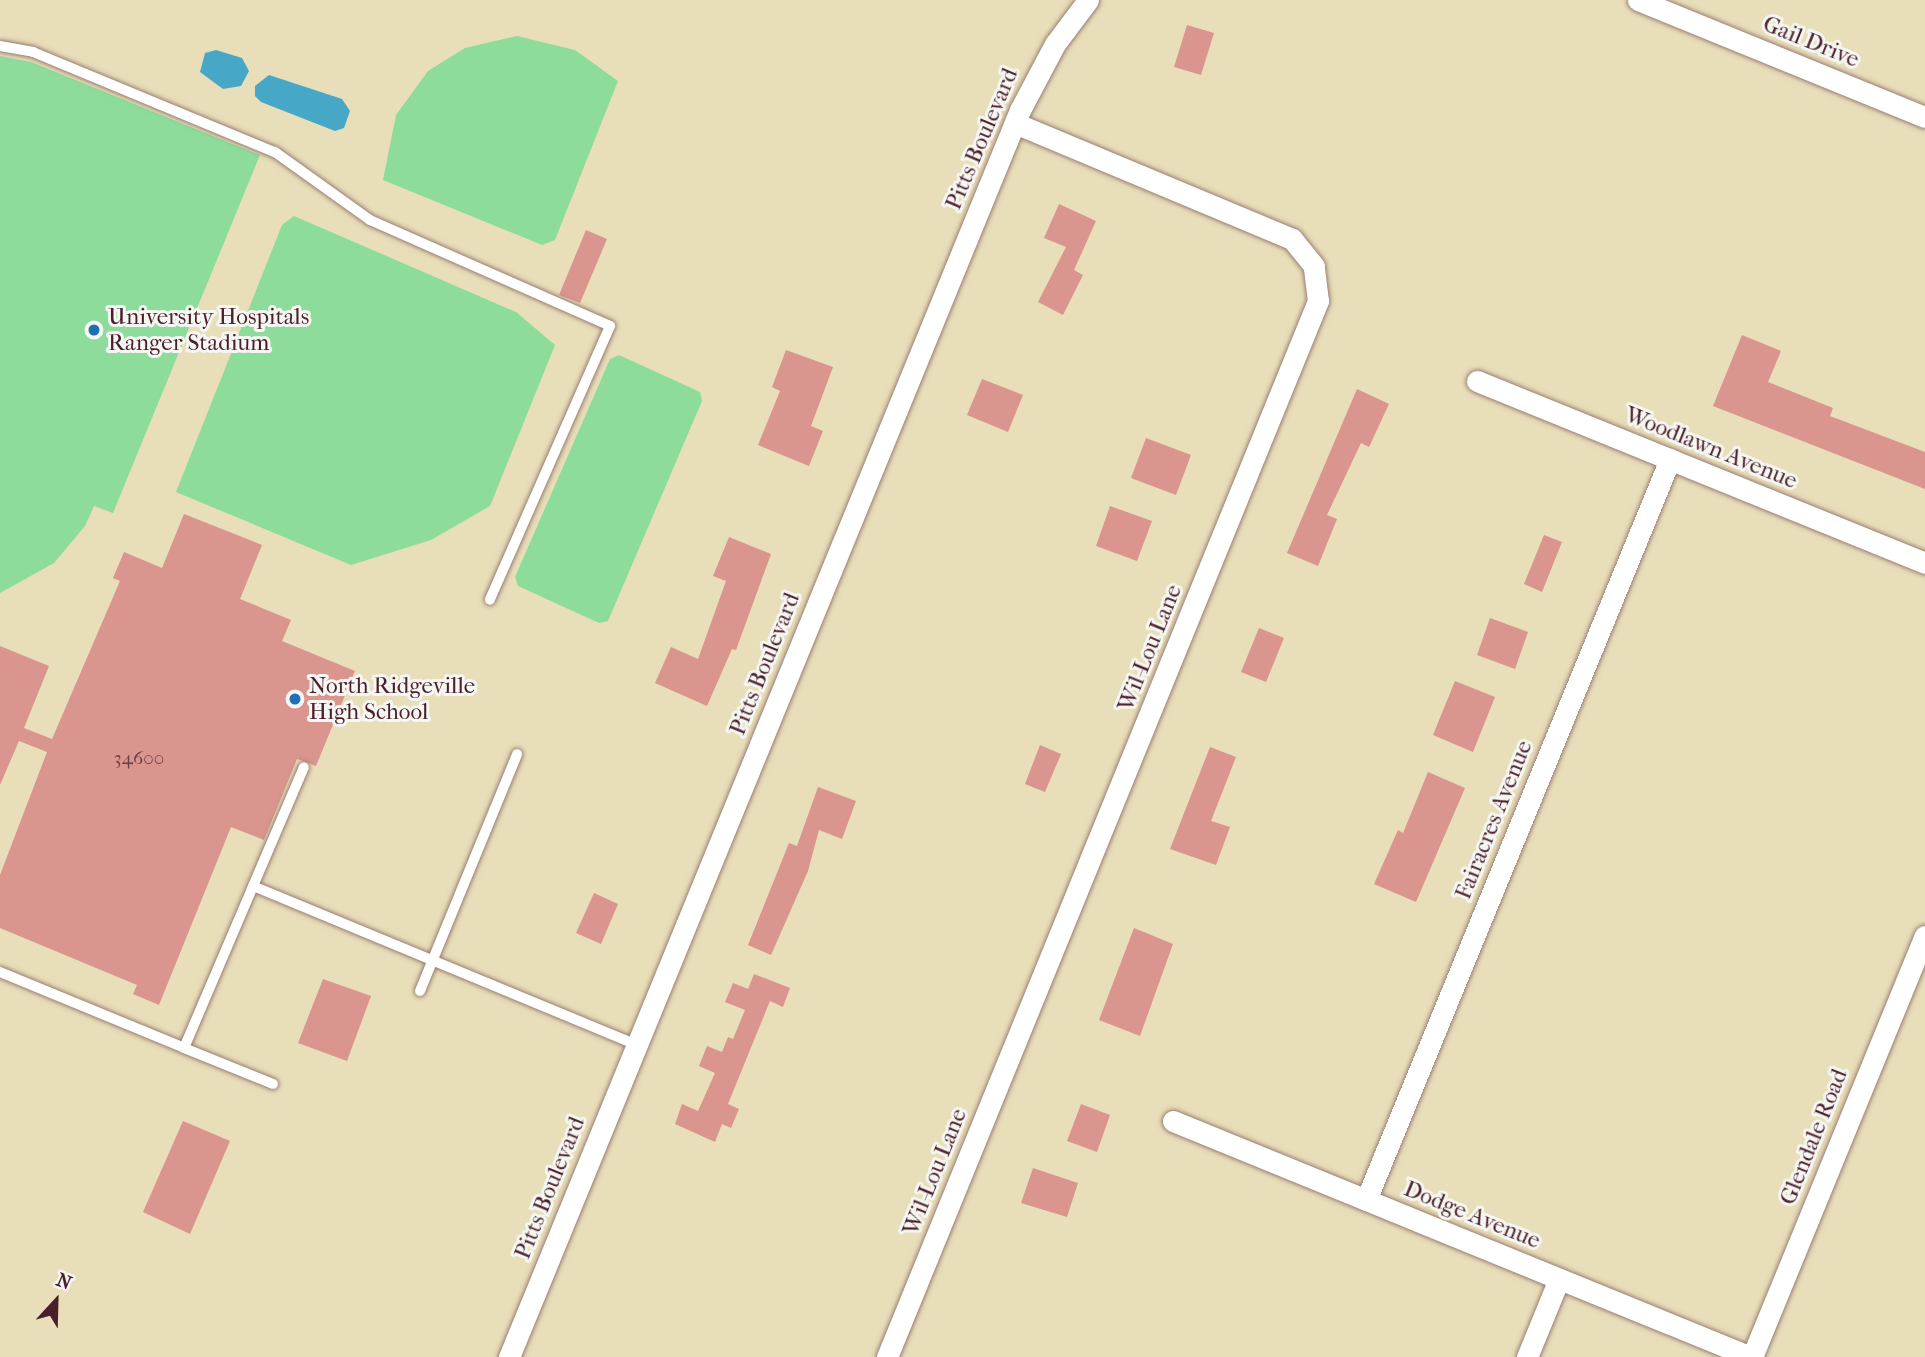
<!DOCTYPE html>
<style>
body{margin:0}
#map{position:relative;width:1925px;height:1357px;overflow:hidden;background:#e8deb9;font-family:"IM FELL French Canon",serif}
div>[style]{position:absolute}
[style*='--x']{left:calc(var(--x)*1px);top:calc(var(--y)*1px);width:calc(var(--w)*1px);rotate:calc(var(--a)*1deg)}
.green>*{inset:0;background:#8ddc9b}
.water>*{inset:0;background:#47a7c6}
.building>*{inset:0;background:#d9958e}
.roads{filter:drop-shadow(0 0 2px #997e72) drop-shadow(0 0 2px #997e72)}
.lane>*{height:10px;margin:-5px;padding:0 5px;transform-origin:5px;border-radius:5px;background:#fff}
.street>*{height:21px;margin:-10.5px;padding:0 10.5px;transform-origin:10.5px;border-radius:10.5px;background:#fff}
.dots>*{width:19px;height:19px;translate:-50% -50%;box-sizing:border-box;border:4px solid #f6f6f2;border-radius:50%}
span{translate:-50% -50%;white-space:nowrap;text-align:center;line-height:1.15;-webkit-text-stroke:6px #f6f6f2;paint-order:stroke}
.number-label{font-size:19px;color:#6e3c44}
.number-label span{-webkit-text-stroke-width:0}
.street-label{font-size:23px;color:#4a1f2b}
.poi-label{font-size:23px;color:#4a1f2b}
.left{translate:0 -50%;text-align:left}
.north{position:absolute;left:21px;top:1266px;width:70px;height:70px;-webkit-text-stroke:5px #f6f6f2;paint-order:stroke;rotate:22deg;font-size:19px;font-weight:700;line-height:28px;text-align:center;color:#4a1f2b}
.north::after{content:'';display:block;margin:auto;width:24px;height:32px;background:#4a1f2b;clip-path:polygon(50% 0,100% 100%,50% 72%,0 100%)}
</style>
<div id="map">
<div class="green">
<i style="clip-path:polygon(517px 36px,575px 50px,618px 81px,555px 240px,542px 245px,383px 180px,396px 115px,428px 71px,465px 48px)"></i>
<i style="clip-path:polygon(0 56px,31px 62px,260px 155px,113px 513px,94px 506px,85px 526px,54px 563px,0 593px)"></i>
<i style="clip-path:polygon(294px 216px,516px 312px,555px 345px,490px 506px,431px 540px,351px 565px,176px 492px,282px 225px)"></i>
<i style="clip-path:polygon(619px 355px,700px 392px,702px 401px,608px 621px,599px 623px,518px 586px,515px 577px,610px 359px)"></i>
</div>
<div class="water">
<i style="clip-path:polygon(216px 50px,242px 58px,249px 71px,241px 86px,223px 89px,200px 72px,205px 53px)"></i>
<i style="clip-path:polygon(269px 75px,342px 99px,350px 111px,344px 128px,335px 131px,261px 102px,255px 96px,255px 86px)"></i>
</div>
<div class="building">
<i style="clip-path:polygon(1187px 25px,1214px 33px,1201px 75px,1174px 67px)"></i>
<i style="clip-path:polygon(1059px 204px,1096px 221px,1074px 270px,1083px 275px,1063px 315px,1038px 302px,1066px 247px,1044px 238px)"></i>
<i style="clip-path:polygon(586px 230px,607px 239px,580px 303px,559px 295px)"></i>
<i style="clip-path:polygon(1742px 335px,1781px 351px,1768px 382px,1833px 408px,1830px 416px,1925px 452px,1925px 489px,1713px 406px)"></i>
<i style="clip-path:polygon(786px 350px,833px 367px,811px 426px,823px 431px,809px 466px,758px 445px,780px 391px,772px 387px)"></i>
<i style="clip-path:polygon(982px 379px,1023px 395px,1008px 432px,967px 415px)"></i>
<i style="clip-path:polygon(1357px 389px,1389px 404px,1369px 447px,1361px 443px,1327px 515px,1337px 519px,1318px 566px,1287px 553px)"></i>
<i style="clip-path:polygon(1146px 438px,1191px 455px,1176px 495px,1131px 478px)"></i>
<i style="clip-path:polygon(1110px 506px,1152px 521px,1137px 561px,1096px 546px)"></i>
<i style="clip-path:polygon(184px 514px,262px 545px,240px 599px,291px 620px,282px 641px,355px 671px,316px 766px,297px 759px,264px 840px,231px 827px,159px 1005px,133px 994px,137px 985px,0 928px,0 875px,47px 752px,19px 741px,0 785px,0 646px,49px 666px,24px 728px,52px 739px,120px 581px,113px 578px,124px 552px,162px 568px)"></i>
<i style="clip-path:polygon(1544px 535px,1562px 542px,1542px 592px,1524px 584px)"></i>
<i style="clip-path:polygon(729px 537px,771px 554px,736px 650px,732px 649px,707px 706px,655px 683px,671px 647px,698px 659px,726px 581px,713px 576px)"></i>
<i style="clip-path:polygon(1490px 618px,1528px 632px,1515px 669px,1477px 655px)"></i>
<i style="clip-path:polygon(1259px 628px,1284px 638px,1266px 682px,1241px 672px)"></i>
<i style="clip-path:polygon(1455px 681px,1495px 697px,1473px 752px,1433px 735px)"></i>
<i style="clip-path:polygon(1040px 745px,1061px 754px,1045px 792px,1025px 784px)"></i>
<i style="clip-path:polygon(1210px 747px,1236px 757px,1211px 821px,1230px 827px,1216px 865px,1170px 849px)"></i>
<i style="clip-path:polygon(1428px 772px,1465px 788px,1416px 902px,1374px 884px,1398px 830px,1403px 833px)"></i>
<i style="clip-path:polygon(818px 787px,856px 801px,842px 839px,819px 830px,808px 871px,771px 955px,748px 945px,789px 843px,797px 846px)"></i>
<i style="clip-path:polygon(594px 893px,618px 904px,601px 944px,576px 933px)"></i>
<i style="clip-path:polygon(1134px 928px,1173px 944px,1140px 1036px,1099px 1020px)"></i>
<i style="clip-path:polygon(754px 974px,790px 988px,783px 1007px,770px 1001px,728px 1104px,739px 1109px,731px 1128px,722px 1124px,715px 1142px,675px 1124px,682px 1104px,698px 1111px,715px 1073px,699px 1066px,707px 1046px,722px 1052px,728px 1037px,733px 1039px,745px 1010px,725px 1002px,733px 983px,748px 989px)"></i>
<i style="clip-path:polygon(323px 979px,371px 996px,347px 1061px,298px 1043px)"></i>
<i style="clip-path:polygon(1081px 1104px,1110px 1115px,1097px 1152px,1067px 1141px)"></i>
<i style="clip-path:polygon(183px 1121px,230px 1141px,190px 1234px,143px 1212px)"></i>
<i style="clip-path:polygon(1033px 1168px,1078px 1183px,1067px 1217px,1021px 1203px)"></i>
</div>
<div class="roads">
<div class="lane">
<i style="--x:0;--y:46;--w:34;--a:10"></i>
<i style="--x:33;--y:52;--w:262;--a:22.5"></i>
<i style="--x:275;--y:152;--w:117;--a:35.6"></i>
<i style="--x:370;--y:220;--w:262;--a:23.8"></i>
<i style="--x:610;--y:326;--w:299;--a:113.7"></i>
<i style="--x:253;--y:886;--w:129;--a:-66.8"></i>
<i style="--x:0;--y:972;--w:199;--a:22.4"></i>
<i style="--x:184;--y:1048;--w:176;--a:-66.9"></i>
<i style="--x:253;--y:886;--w:416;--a:22.5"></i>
<i style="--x:420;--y:991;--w:256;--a:-67.7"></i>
<i style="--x:184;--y:1048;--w:96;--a:22"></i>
</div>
<div class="street">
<i style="--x:1638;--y:0;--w:310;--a:22.2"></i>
<i style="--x:1477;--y:381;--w:484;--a:22.1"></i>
<i style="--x:1173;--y:1121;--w:624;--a:22.21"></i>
<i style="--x:1366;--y:1200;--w:801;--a:-67.69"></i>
<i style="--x:509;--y:1357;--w:1348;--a:-67.72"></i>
<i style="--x:1020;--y:110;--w:75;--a:-62.1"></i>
<i style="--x:1055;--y:44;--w:55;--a:-53.1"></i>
<i style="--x:887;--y:1357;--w:1141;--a:-67.8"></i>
<i style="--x:1318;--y:301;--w:35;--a:-97"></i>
<i style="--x:1314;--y:266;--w:35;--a:-129"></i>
<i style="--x:1292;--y:239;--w:300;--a:-157.3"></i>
<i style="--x:1527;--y:1357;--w:84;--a:-67.7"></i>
<i style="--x:1752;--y:1357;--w:455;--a:-67.7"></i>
</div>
</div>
<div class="dots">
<i style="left:94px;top:330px;background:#1f6fb2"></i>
<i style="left:295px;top:699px;background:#1f6fb2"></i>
</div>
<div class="number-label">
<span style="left:139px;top:759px">34600</span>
</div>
<div class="street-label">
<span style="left:1811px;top:42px;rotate:22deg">Gail Drive</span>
<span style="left:982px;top:139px;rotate:-67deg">Pitts Boulevard</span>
<span style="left:1711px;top:448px;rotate:22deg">Woodlawn Avenue</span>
<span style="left:1150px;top:648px;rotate:-68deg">Wil-Lou Lane</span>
<span style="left:765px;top:664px;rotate:-68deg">Pitts Boulevard</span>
<span style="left:1494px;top:820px;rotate:-68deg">Fairacres Avenue</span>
<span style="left:1814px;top:1137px;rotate:-68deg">Glendale Road</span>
<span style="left:935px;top:1172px;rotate:-68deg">Wil-Lou Lane</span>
<span style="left:550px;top:1188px;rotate:-68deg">Pitts Boulevard</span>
<span style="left:1472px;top:1215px;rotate:22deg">Dodge Avenue</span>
</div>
<div class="poi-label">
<span class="left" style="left:108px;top:330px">University Hospitals<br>Ranger Stadium</span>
<span class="left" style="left:309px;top:699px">North Ridgeville<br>High School</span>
</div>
<div class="north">N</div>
</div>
